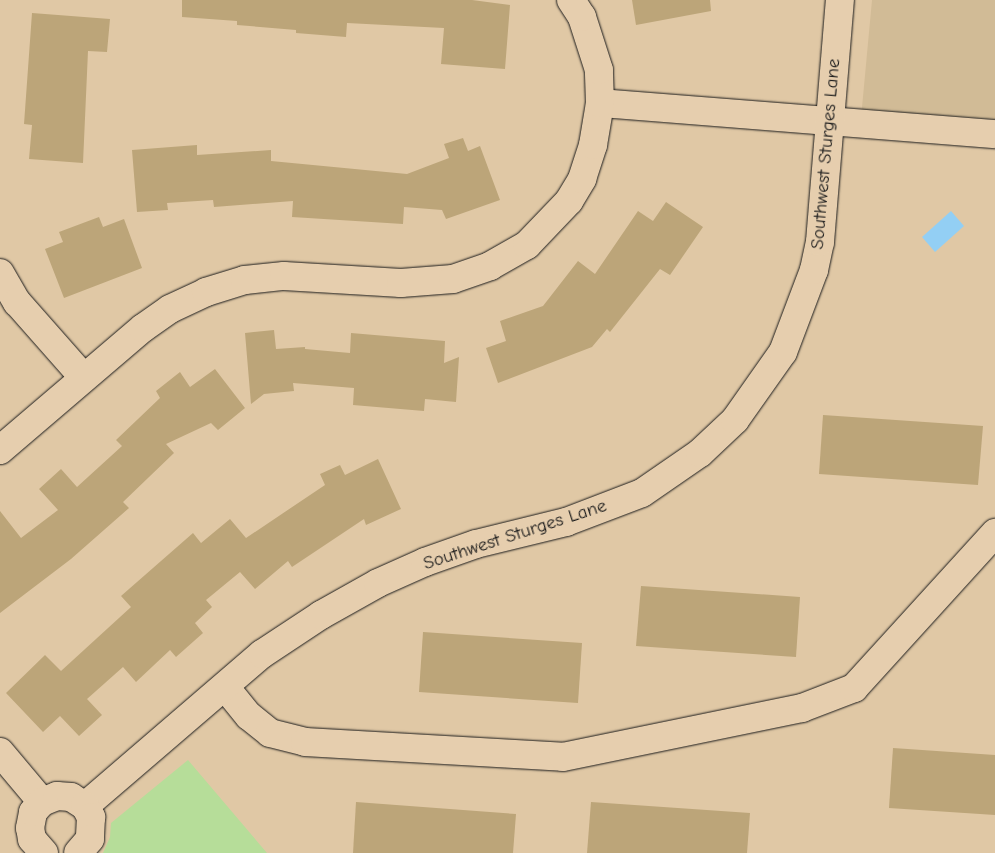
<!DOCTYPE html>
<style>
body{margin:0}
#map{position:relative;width:995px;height:853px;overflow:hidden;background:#e0c8a5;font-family:"Comic Neue",sans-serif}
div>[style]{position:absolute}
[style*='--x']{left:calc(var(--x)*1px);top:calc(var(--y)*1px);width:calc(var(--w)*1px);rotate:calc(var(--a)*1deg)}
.built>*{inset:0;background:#d1bb96}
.green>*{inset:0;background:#b6dd99}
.water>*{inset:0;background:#93cff4}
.building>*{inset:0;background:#bca579}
.roads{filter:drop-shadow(0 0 1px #1c1c1c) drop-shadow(0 0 1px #1c1c1c)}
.minor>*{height:28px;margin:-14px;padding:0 14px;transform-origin:14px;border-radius:14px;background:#e6ceae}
span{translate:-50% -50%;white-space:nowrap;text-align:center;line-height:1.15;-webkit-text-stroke:4px #e6ceae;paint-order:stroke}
.street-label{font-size:19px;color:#1c1c1c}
</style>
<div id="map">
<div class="built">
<i style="clip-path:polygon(872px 0,995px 0,995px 128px,861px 118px)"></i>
</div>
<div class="green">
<i style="clip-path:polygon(188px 760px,267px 853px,103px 853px,110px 837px,111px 823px)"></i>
</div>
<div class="water">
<i style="clip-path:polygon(951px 211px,964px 226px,935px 252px,922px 237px)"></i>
</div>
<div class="building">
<i style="clip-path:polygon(182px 0,472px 0,510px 5px,505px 69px,441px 64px,444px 28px,347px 23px,346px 37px,296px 33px,296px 30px,237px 25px,237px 21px,182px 17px)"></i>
<i style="clip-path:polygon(632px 0,710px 0,711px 11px,636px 25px)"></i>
<i style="clip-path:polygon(32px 13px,110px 19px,107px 52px,88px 51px,83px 163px,29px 159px,32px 125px,24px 124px)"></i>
<i style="clip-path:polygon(463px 138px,468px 151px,480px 146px,500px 200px,446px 219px,442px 210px,404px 207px,403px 224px,292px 217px,293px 201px,214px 207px,213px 200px,167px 203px,168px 210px,137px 212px,132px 150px,197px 145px,197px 155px,271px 150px,271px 161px,407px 174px,449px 158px,444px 144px)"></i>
<i style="clip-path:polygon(666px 202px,703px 227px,670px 275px,660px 269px,610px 332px,607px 329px,592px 347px,498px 383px,486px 348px,506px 341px,500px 321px,543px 306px,578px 261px,595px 274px,638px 211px,653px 221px)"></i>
<i style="clip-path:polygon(99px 217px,103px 227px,124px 219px,142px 268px,64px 298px,45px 249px,63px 242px,59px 232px)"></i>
<i style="clip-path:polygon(274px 330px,276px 349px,305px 347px,305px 349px,350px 353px,351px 333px,445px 341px,444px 363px,459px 357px,456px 402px,425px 399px,424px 411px,353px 405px,354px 388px,293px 383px,294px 391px,264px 394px,251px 404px,245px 333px)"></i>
<i style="clip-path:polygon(215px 369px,245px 408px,218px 430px,211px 423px,166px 444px,174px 453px,123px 502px,129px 508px,71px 559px,0 613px,0 511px,21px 538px,58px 510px,39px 489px,61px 469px,77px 487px,122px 446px,116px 440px,160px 398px,156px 391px,180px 372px,190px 387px)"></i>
<i style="clip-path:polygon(823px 415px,983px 426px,978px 485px,819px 474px)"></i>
<i style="clip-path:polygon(378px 459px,401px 509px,366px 525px,364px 519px,292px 567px,288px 561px,255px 589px,240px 572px,206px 600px,212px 607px,195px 623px,203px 633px,176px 657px,170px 650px,136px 682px,123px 667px,87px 699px,102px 715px,79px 736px,60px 716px,43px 732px,6px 693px,45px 655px,61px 671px,131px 607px,121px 596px,193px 533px,201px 543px,230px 519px,246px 538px,325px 485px,320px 474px,340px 465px,345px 475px)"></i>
<i style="clip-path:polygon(641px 586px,800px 597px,796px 657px,636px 646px)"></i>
<i style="clip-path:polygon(423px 632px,582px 643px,578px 703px,419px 692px)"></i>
<i style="clip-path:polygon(893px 748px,995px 755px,995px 815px,889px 808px)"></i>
<i style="clip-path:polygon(356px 802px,516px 814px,513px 853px,353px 853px)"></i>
<i style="clip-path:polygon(591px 802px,750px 813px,747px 853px,587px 853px)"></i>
</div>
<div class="roads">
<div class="minor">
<i style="--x:600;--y:103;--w:396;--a:4.5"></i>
<i style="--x:0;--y:273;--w:34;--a:60"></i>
<i style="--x:17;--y:302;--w:101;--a:48.6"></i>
<i style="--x:0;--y:450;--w:188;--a:-40.5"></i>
<i style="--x:143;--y:328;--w:33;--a:-35"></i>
<i style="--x:170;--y:309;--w:40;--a:-25"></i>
<i style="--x:206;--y:292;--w:41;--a:-17.1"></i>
<i style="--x:245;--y:280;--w:39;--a:-6"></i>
<i style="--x:284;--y:276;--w:117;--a:3.4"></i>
<i style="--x:401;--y:283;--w:52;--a:-4.4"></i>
<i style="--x:453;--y:279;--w:39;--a:-19"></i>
<i style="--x:490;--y:266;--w:43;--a:-29.6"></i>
<i style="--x:527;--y:245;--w:61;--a:-46.3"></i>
<i style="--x:569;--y:201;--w:26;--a:-59"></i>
<i style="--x:582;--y:179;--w:36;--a:-72"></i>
<i style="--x:593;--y:145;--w:43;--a:-80.5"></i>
<i style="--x:600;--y:103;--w:33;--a:-92"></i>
<i style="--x:599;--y:70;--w:56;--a:-107.8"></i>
<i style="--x:582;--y:17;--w:20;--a:-123"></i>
<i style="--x:226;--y:688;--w:36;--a:51"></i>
<i style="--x:249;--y:716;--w:27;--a:39"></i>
<i style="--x:270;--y:733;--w:36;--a:14"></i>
<i style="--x:305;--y:742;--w:258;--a:3.3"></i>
<i style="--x:563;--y:757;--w:244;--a:-11.6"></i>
<i style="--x:802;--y:708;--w:56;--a:-21"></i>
<i style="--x:854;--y:688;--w:210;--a:-47.7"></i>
<i style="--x:0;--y:752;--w:65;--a:50"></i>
<i style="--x:85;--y:806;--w:233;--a:-40.7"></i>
<i style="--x:262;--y:654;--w:71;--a:-33.5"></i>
<i style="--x:321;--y:615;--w:65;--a:-29.3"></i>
<i style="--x:378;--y:583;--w:51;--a:-24.1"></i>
<i style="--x:425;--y:562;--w:54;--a:-19.4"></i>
<i style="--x:476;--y:544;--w:93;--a:-13.7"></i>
<i style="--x:566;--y:522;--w:81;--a:-20.9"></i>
<i style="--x:642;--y:493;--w:70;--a:-34.6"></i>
<i style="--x:700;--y:453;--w:48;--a:-43.3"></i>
<i style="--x:735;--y:420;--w:83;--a:-54.8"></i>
<i style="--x:783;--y:352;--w:88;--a:-69.3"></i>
<i style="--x:814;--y:270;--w:29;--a:-78"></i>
<i style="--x:820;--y:242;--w:243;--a:-85.3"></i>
<i style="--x:44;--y:853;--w:18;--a:-131"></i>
<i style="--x:32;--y:839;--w:11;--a:-100"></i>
<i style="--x:30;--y:828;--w:16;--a:-79"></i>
<i style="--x:33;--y:812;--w:13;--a:-48"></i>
<i style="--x:42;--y:802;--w:16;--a:-22"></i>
<i style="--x:57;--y:796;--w:14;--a:4"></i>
<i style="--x:71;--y:797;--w:17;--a:33"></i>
<i style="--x:85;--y:806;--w:13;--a:61"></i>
<i style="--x:91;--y:817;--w:22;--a:93"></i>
<i style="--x:90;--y:839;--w:18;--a:131"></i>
</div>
</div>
<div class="street-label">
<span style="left:826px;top:154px;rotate:-85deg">Southwest Sturges Lane</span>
<span style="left:515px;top:535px;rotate:-18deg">Southwest Sturges Lane</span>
</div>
</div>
